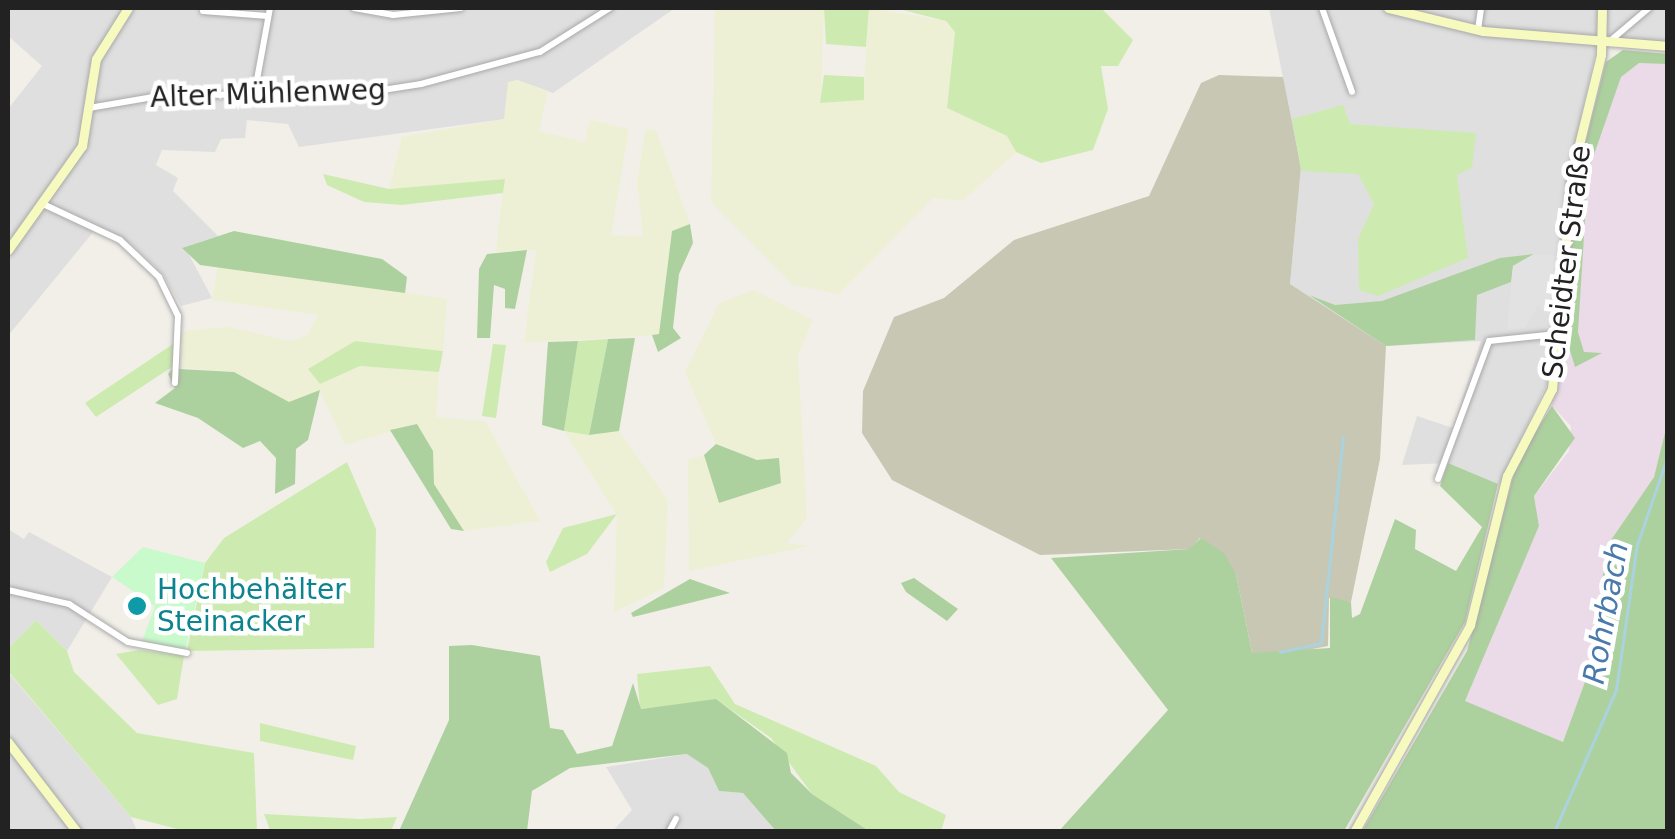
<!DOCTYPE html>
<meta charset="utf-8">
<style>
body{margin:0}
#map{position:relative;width:1675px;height:839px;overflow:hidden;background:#f2efe9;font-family:"DejaVu Sans",sans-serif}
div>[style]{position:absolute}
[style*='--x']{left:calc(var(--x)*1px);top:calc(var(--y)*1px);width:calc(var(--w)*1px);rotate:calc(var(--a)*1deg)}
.residential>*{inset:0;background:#e0dfdf}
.industrial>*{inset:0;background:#ebdbe8}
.construction>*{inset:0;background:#c7c7b4}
.farmland>*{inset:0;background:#eef0d5}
.grass>*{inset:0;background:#cdebb0}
.forest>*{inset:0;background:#add19e}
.park>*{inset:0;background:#c8facc}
.parking>*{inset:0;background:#e2e2e2}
.stream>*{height:2.5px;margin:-1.25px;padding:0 1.25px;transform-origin:1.25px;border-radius:1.25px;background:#aad3df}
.roads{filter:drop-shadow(0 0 2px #a9a9a9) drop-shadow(0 0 2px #a9a9a9)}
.street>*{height:6px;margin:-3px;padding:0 3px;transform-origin:3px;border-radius:3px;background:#fff}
.secondary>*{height:9px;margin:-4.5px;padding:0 4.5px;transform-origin:4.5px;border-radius:4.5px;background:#f7fabf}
.dots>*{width:28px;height:28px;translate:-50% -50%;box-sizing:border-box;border:5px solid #fff;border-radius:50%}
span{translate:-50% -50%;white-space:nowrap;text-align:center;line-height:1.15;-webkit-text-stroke:9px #fff;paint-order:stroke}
.street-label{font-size:28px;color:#222}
.culture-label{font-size:28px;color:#0d838f}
.left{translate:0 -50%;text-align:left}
.water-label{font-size:30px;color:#4a7aab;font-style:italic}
.frame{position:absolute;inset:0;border:10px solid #222;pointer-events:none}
</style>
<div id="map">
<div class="residential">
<i style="clip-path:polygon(8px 8px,675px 8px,553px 93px,517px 80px,505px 119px,299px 147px,288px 124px,247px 120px,245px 138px,221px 139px,215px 152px,162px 150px,156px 165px,178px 178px,173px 191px,218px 236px,185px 247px,212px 298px,181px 306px,163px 274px,130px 243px,94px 231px,8px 336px,8px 109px,42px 66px,8px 36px)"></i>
<i style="clip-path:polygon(1269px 8px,1667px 8px,1667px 44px,1598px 42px,1569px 169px,1547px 384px,1499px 485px,1448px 463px,1402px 465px,1417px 416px,1453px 428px,1481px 341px,1386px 346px,1290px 284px,1301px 167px)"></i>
<i style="clip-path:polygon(8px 529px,24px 539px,29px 532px,112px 577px,67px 651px,36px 620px,8px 649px)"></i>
<i style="clip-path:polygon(8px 672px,131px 817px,137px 831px,8px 831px)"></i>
<i style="clip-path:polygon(688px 754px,708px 768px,719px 791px,743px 793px,776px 831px,613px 831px,632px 810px,606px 767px)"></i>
</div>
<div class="industrial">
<i style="clip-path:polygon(1623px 50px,1667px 54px,1668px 429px,1654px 477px,1611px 540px,1602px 580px,1605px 627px,1563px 743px,1464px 701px,1539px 526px,1534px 496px,1569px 451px,1571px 426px,1552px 406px,1578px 172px,1606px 62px)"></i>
</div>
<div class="construction">
<i style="clip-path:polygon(1219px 75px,1283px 77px,1301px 167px,1290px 284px,1386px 346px,1380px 459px,1351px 602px,1329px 598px,1328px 646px,1281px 655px,1252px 653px,1236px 574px,1200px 538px,1190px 549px,1040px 555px,892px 480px,862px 433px,863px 391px,894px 317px,944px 298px,1014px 240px,1149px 196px,1201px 83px)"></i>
</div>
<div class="farmland">
<i style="clip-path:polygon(715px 8px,824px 8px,821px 102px,863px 100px,869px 8px,946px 21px,955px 32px,947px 108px,1007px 136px,1016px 152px,963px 201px,933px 198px,839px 294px,793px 285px,711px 202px)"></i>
<i style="clip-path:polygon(517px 80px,548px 91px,539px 131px,585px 142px,590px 120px,629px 129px,611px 235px,643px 236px,637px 182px,646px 129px,656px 130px,690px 224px,672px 231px,659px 335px,524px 343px,536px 250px,496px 252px,504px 179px,389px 189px,402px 137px,504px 119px,508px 82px)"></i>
<i style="clip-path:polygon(218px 264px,447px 299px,443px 351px,355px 341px,308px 370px,320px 384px,360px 366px,439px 372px,436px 417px,485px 421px,540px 521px,464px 531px,434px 484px,417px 424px,345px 445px,320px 391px,289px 402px,234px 372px,183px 368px,181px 334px,189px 330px,229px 327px,291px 341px,307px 335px,318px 315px,212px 300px)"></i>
<i style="clip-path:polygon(754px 290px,813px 320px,798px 356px,807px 518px,787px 543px,810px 546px,689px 571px,688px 460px,704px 455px,719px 503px,781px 483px,757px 460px,716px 444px,685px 372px,719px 303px)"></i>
<i style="clip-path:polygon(564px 431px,619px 431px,668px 500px,664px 588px,614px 612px,617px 515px)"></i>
</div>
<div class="grass">
<i style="clip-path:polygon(824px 8px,869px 8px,866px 47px,826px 44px)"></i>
<i style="clip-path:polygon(895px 8px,1101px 8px,1133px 40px,1118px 66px,1101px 66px,1108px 109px,1093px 150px,1041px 163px,1016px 152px,1007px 136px,947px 108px,955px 32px,946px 21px)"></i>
<i style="clip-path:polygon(824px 75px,864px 77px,864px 100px,820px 103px)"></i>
<i style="clip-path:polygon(1343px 105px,1350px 124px,1476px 133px,1472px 168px,1457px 175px,1468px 258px,1378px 296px,1359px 290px,1358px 239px,1374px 204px,1358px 174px,1301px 171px,1292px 119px)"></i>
<i style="clip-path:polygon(323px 174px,389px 189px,505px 179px,503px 193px,402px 205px,364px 202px,327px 185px)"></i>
<i style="clip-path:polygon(608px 339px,589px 435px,564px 431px,578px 341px)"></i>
<i style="clip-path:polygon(355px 341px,443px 351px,439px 372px,360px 366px,320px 384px,308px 369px)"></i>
<i style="clip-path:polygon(176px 342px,178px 363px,96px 417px,85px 403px)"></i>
<i style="clip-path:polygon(493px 344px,506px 345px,496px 418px,482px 416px)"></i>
<i style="clip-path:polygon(347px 462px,376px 529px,374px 648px,187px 651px,205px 563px,224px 538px)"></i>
<i style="clip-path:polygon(617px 514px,587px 554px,550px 572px,546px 562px,563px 528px)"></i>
<i style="clip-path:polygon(36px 620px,67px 651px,74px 672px,137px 733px,254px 753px,257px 831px,185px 831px,131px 817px,8px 671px,8px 649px)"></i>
<i style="clip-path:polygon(139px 650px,184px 656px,177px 699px,158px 705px,116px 654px)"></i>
<i style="clip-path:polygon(710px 666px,735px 704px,876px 766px,899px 792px,946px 815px,941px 831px,869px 831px,812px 794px,771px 738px,717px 700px,640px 709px,637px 674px)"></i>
<i style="clip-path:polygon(260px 723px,356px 746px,353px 760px,260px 741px)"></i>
<i style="clip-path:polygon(264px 814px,361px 819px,397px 817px,391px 831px,299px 831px,270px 830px)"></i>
</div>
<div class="forest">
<i style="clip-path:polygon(1623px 50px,1667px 54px,1667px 64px,1639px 63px,1621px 77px,1588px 172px,1578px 332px,1584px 352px,1602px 353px,1575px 367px,1564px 331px,1578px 172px,1606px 62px)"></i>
<i style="clip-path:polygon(690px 224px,693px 243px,679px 274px,673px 328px,681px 338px,658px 352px,652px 335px,659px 334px,672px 231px)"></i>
<i style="clip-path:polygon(234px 231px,382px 259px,407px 277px,405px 293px,200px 265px,182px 248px)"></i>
<i style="clip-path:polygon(527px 250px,515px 309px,505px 308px,505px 289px,494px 285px,490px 338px,477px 338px,479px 269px,487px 254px)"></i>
<i style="clip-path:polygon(1534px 254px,1513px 266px,1511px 282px,1477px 295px,1475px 340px,1386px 346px,1309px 295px,1335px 305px,1382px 301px,1500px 258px)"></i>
<i style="clip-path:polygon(635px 338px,619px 431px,589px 435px,608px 339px)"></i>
<i style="clip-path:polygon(578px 341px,564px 431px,542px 425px,548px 342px)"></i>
<i style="clip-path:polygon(178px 363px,179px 369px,234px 372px,289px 402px,320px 390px,308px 440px,296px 449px,295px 484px,275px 494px,276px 458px,260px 441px,243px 448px,198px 418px,155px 403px,175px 388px,168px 374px)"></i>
<i style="clip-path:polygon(1552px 406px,1575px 438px,1534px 496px,1539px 526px,1465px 701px,1563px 742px,1605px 627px,1602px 579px,1611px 540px,1654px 477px,1667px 425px,1667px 831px,1362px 832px,1467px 651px,1517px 462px)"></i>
<i style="clip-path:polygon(417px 424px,433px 451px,434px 484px,464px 531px,451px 529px,390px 430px)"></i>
<i style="clip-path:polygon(716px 444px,757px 460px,779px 458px,781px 483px,719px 503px,704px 455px)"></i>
<i style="clip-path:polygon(1448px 463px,1498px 484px,1465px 622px,1344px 831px,1059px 831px,1168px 710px,1051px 558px,1189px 549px,1201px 538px,1224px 553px,1236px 574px,1252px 653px,1330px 648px,1330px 597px,1351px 602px,1352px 618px,1360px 614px,1395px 519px,1416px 530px,1415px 549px,1456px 571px,1482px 527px,1440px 486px)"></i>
<i style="clip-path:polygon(914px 578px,958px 609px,947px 621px,906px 592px,901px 583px)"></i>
<i style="clip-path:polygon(690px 579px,730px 593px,633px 617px,631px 613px)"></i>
<i style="clip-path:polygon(472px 645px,540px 656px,550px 728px,563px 730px,577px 754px,612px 746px,633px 683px,641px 709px,716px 699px,787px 753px,791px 773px,812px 794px,869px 831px,776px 831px,743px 793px,719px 791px,708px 768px,687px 754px,570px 768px,532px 791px,527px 831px,399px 831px,449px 720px,449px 646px)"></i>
</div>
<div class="park">
<i style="clip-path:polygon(143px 547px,205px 563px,185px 651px,141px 644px,155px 606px,112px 577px)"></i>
</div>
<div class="parking">
<i style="clip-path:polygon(1534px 254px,1559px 256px,1555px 308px,1549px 314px,1538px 306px,1525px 328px,1507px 330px,1513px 266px)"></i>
</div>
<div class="stream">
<i style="--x:1280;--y:652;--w:42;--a:-12.4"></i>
<i style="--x:1321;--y:643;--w:206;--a:-83.9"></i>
<i style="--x:1554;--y:832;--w:155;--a:-66.4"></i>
<i style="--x:1616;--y:690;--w:147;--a:-81.8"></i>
<i style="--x:1637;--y:545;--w:95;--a:-71"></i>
</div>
<div class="roads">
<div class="street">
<i style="--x:354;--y:8;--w:40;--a:10"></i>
<i style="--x:393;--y:15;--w:68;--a:-5.9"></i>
<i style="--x:1322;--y:8;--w:89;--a:70.3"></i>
<i style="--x:203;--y:11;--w:65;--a:4.4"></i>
<i style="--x:1478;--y:30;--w:22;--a:-82"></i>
<i style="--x:1610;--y:41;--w:51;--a:-40.2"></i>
<i style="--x:254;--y:96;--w:89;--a:-79.7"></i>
<i style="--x:89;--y:108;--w:77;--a:-9.7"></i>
<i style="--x:165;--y:95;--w:192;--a:-0.3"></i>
<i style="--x:357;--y:94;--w:65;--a:-8.9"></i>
<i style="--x:421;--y:84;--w:123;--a:-15.1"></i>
<i style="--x:540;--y:52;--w:83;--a:-32.2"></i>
<i style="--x:43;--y:204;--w:85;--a:25.1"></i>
<i style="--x:120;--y:240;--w:54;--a:43.5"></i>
<i style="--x:159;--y:277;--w:43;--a:64"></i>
<i style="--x:178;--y:316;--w:67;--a:92.6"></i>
<i style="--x:1438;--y:479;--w:147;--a:-69.7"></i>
<i style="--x:1489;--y:341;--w:68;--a:-5.9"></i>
<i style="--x:8;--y:590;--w:63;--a:12.9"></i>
<i style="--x:69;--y:604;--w:70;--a:32.8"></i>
<i style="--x:128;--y:642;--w:60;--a:10.6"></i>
<i style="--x:669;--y:832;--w:15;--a:-62"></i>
</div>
<div class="secondary">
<i style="--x:1388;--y:8;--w:98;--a:13.6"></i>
<i style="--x:1483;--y:31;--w:186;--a:4.6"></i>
<i style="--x:8;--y:250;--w:128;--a:-54.6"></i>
<i style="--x:82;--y:146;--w:88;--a:-80.9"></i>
<i style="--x:96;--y:59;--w:60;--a:-57.9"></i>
<i style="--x:8;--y:742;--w:113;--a:52.5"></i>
<i style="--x:1354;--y:832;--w:237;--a:-60.7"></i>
<i style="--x:1470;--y:625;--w:154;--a:-76.1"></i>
<i style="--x:1507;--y:476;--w:98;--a:-62.7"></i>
<i style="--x:1552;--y:389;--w:217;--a:-84.7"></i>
<i style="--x:1572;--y:173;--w:122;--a:-76.2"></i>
<i style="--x:1601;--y:55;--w:47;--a:-88.8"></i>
</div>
</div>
<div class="dots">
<i style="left:137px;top:606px;background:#0f9aa8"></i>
</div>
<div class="street-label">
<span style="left:268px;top:94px;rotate:-2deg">Alter Mühlenweg</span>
<span style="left:1567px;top:262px;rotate:-83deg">Scheidter Straße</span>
</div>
<div class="culture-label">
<span class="left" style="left:157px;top:606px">Hochbehälter<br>Steinacker</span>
</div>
<div class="water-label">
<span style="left:1606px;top:613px;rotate:-80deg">Rohrbach</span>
</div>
<div class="frame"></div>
</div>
